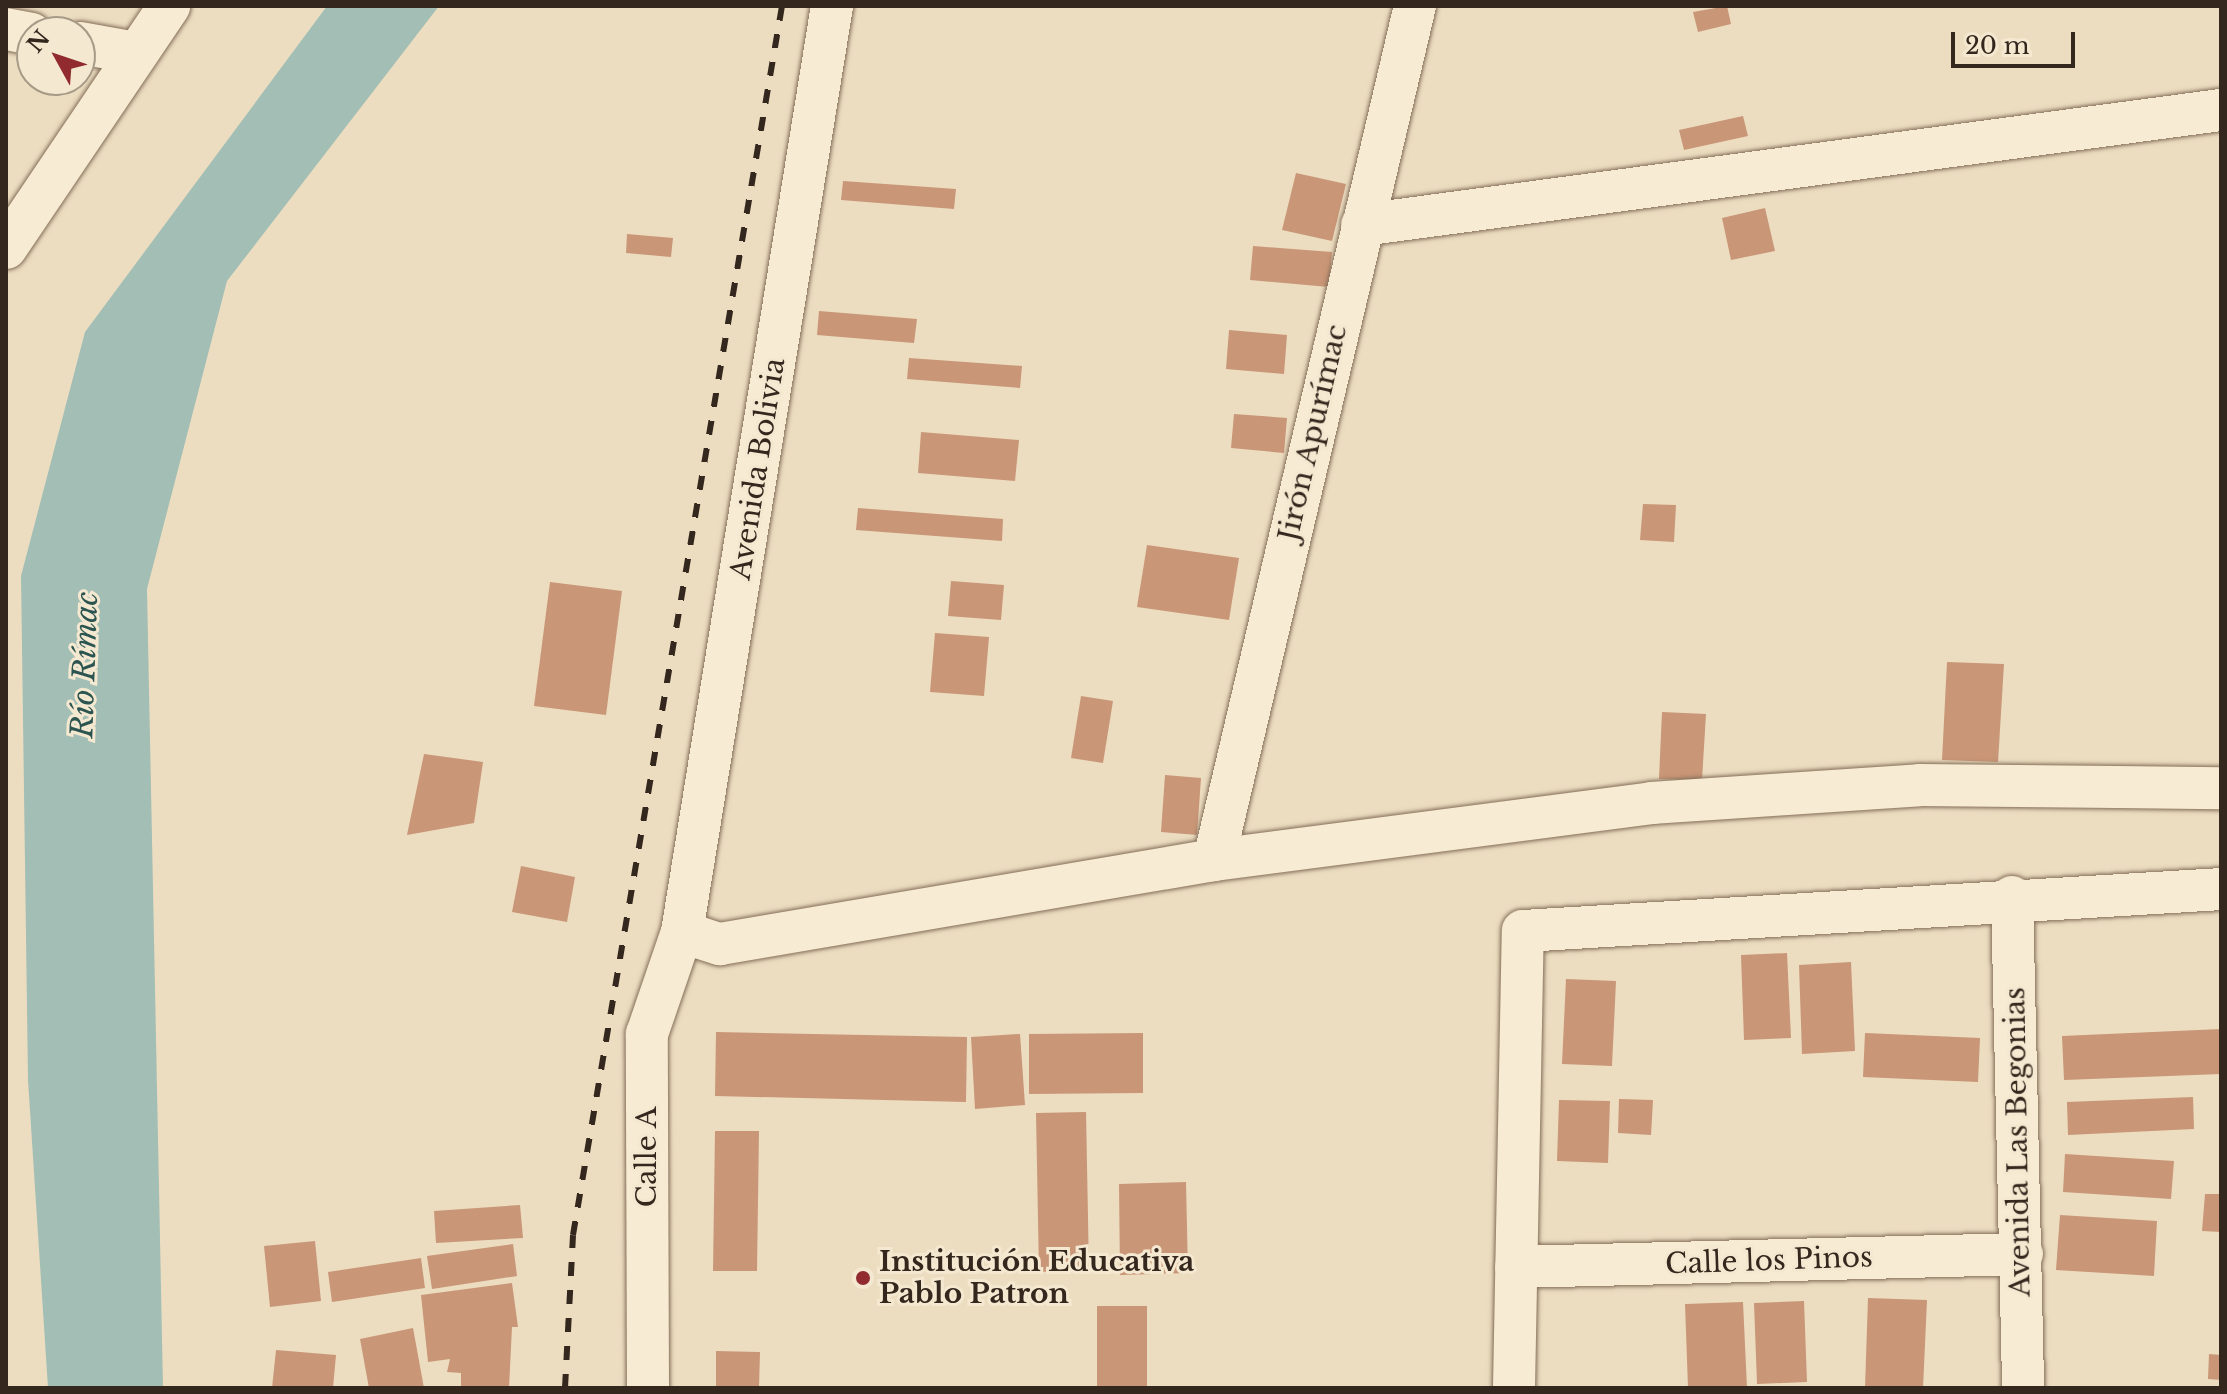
<!DOCTYPE html>
<meta charset="utf-8">
<style>
body{margin:0}
#map{position:relative;width:2227px;height:1394px;overflow:hidden;background:#ecddc0;font-family:"Libre Baskerville",serif}
div>[style]{position:absolute}
[style*='--x']{left:calc(var(--x)*1px);top:calc(var(--y)*1px);width:calc(var(--w)*1px);rotate:calc(var(--a)*1deg)}
.water>*{inset:0;background:#a3beb5}
.building>*{inset:0;background:#c99677}
.roads{filter:drop-shadow(0 0 2px #846e59) drop-shadow(0 0 2px #846e59)}
.street>*{height:42px;margin:-21px;padding:0 21px;transform-origin:21px;border-radius:21px;background:#f7ebd3}
.rail>*{height:6px;margin-top:-3px;transform-origin:0;background:repeating-linear-gradient(90deg,#34271d 0 14px,transparent 0 28px)}
.dots>*{width:22px;height:22px;translate:-50% -50%;box-sizing:border-box;border:4px solid #f4e8d0;border-radius:50%}
span{translate:-50% -50%;white-space:nowrap;text-align:center;line-height:1.15;-webkit-text-stroke:6px #f4e8d0;paint-order:stroke}
.street-label{font-size:28px;color:#34271d}
.poi-label{font-size:28px;color:#34271d;font-weight:700}
.left{translate:0 -50%;text-align:left}
.water-label{font-size:30px;color:#2c5450;font-style:italic}
.frame{position:absolute;inset:0;border:8px solid #34271d;pointer-events:none}
.north{position:absolute;left:16px;top:16px;width:80px;height:80px;box-sizing:border-box;background:#f4e8d0;border:2px solid #a79b88;border-radius:50%;rotate:310deg;font-size:22px;font-weight:700;line-height:32px;text-align:center;color:#34271d}
.north::after{content:'';display:block;margin:auto;width:28px;height:36px;background:#912b30;clip-path:polygon(50% 0,100% 100%,50% 72%,0 100%)}
.scale{position:absolute;left:1951px;top:32px;width:124px;height:36px;box-sizing:border-box;border:4px solid #34271d;border-top:0;padding-left:10px;font-size:24px;line-height:28px;white-space:nowrap;color:#34271d;-webkit-text-stroke:6px #f4e8d0;paint-order:stroke}
</style>
<div id="map">
<div class="water">
<i style="clip-path:polygon(327px 6px,439px 6px,227px 281px,147px 589px,163px 1388px,48px 1388px,28px 1080px,21px 576px,85px 332px)"></i>
</div>
<div class="building">
<i style="clip-path:polygon(1727px 6px,1731px 24px,1698px 32px,1693px 12px)"></i>
<i style="clip-path:polygon(1743px 116px,1748px 136px,1684px 150px,1679px 130px)"></i>
<i style="clip-path:polygon(1296px 173px,1346px 184px,1332px 241px,1282px 230px)"></i>
<i style="clip-path:polygon(843px 181px,956px 189px,954px 209px,841px 200px)"></i>
<i style="clip-path:polygon(1765px 208px,1775px 251px,1731px 260px,1722px 218px)"></i>
<i style="clip-path:polygon(627px 234px,673px 238px,671px 257px,626px 253px)"></i>
<i style="clip-path:polygon(1253px 246px,1332px 252px,1329px 287px,1250px 280px)"></i>
<i style="clip-path:polygon(819px 311px,917px 319px,914px 343px,817px 335px)"></i>
<i style="clip-path:polygon(1229px 330px,1287px 335px,1284px 374px,1226px 369px)"></i>
<i style="clip-path:polygon(909px 358px,1022px 366px,1020px 388px,907px 379px)"></i>
<i style="clip-path:polygon(1234px 414px,1287px 418px,1284px 453px,1231px 448px)"></i>
<i style="clip-path:polygon(921px 432px,1019px 440px,1015px 481px,918px 473px)"></i>
<i style="clip-path:polygon(1643px 504px,1676px 505px,1674px 542px,1640px 540px)"></i>
<i style="clip-path:polygon(858px 508px,1003px 519px,1002px 541px,856px 530px)"></i>
<i style="clip-path:polygon(1147px 545px,1239px 558px,1229px 620px,1137px 607px)"></i>
<i style="clip-path:polygon(951px 581px,1004px 585px,1001px 620px,948px 616px)"></i>
<i style="clip-path:polygon(550px 582px,622px 591px,606px 715px,534px 706px)"></i>
<i style="clip-path:polygon(935px 633px,989px 637px,984px 696px,930px 692px)"></i>
<i style="clip-path:polygon(1947px 662px,2004px 664px,1998px 762px,1942px 760px)"></i>
<i style="clip-path:polygon(1081px 696px,1113px 701px,1103px 763px,1071px 758px)"></i>
<i style="clip-path:polygon(1662px 712px,1706px 714px,1702px 780px,1659px 779px)"></i>
<i style="clip-path:polygon(424px 754px,483px 762px,474px 823px,407px 835px)"></i>
<i style="clip-path:polygon(1165px 775px,1201px 778px,1197px 835px,1161px 832px)"></i>
<i style="clip-path:polygon(521px 866px,575px 877px,567px 922px,512px 912px)"></i>
<i style="clip-path:polygon(1787px 953px,1791px 1038px,1744px 1040px,1741px 955px)"></i>
<i style="clip-path:polygon(1851px 962px,1855px 1051px,1802px 1054px,1799px 965px)"></i>
<i style="clip-path:polygon(1566px 979px,1616px 981px,1612px 1066px,1562px 1064px)"></i>
<i style="clip-path:polygon(2221px 1029px,2221px 1074px,2064px 1080px,2062px 1036px)"></i>
<i style="clip-path:polygon(716px 1032px,967px 1037px,966px 1102px,715px 1096px)"></i>
<i style="clip-path:polygon(1143px 1033px,1143px 1093px,1029px 1094px,1029px 1034px)"></i>
<i style="clip-path:polygon(1865px 1033px,1980px 1038px,1978px 1082px,1863px 1077px)"></i>
<i style="clip-path:polygon(1020px 1034px,1025px 1105px,975px 1109px,971px 1037px)"></i>
<i style="clip-path:polygon(2193px 1097px,2194px 1129px,2068px 1135px,2067px 1102px)"></i>
<i style="clip-path:polygon(1619px 1099px,1653px 1100px,1651px 1135px,1618px 1133px)"></i>
<i style="clip-path:polygon(1559px 1100px,1610px 1101px,1608px 1163px,1557px 1161px)"></i>
<i style="clip-path:polygon(1086px 1112px,1089px 1270px,1039px 1272px,1036px 1113px)"></i>
<i style="clip-path:polygon(715px 1131px,759px 1131px,757px 1271px,713px 1271px)"></i>
<i style="clip-path:polygon(2065px 1154px,2174px 1161px,2171px 1199px,2063px 1192px)"></i>
<i style="clip-path:polygon(1186px 1182px,1188px 1273px,1120px 1275px,1119px 1184px)"></i>
<i style="clip-path:polygon(2205px 1194px,2221px 1194px,2221px 1232px,2202px 1231px)"></i>
<i style="clip-path:polygon(520px 1205px,523px 1238px,436px 1243px,434px 1211px)"></i>
<i style="clip-path:polygon(2060px 1215px,2157px 1221px,2154px 1276px,2056px 1270px)"></i>
<i style="clip-path:polygon(315px 1241px,321px 1301px,270px 1307px,264px 1246px)"></i>
<i style="clip-path:polygon(513px 1244px,517px 1276px,432px 1289px,427px 1256px)"></i>
<i style="clip-path:polygon(421px 1258px,425px 1288px,332px 1302px,328px 1272px)"></i>
<i style="clip-path:polygon(512px 1283px,518px 1327px,512px 1327px,509px 1388px,461px 1388px,461px 1373px,447px 1372px,450px 1359px,428px 1362px,421px 1295px)"></i>
<i style="clip-path:polygon(1868px 1298px,1927px 1300px,1923px 1388px,1865px 1388px)"></i>
<i style="clip-path:polygon(1804px 1301px,1807px 1382px,1757px 1384px,1754px 1303px)"></i>
<i style="clip-path:polygon(1743px 1302px,1747px 1388px,1688px 1388px,1685px 1304px)"></i>
<i style="clip-path:polygon(1097px 1306px,1147px 1306px,1147px 1388px,1097px 1388px)"></i>
<i style="clip-path:polygon(413px 1328px,424px 1388px,369px 1388px,360px 1339px)"></i>
<i style="clip-path:polygon(276px 1350px,336px 1355px,333px 1388px,272px 1388px)"></i>
<i style="clip-path:polygon(716px 1351px,760px 1352px,759px 1388px,716px 1388px)"></i>
<i style="clip-path:polygon(2209px 1354px,2221px 1355px,2221px 1380px,2208px 1379px)"></i>
</div>
<div class="roads">
<div class="street">
<i style="--x:6;--y:29;--w:26;--a:11"></i>
<i style="--x:80;--y:43;--w:58;--a:10"></i>
<i style="--x:1362;--y:225;--w:867;--a:-7.63"></i>
<i style="--x:6;--y:248;--w:292;--a:-56"></i>
<i style="--x:1214;--y:860;--w:877;--a:-76.76"></i>
<i style="--x:2012;--y:897;--w:491;--a:88.7"></i>
<i style="--x:682;--y:932;--w:40;--a:18"></i>
<i style="--x:720;--y:944;--w:501;--a:-9.65"></i>
<i style="--x:1214;--y:860;--w:441;--a:-7.4"></i>
<i style="--x:1651;--y:803;--w:269;--a:-3.8"></i>
<i style="--x:1919;--y:785;--w:302;--a:0.6"></i>
<i style="--x:1516;--y:1267;--w:506;--a:-1.47"></i>
<i style="--x:648;--y:1388;--w:354;--a:-90.2"></i>
<i style="--x:647;--y:1034;--w:108;--a:-71.1"></i>
<i style="--x:682;--y:932;--w:938;--a:-80.8"></i>
<i style="--x:1514;--y:1388;--w:457;--a:-88.9"></i>
<i style="--x:1523;--y:931;--w:699;--a:-3.44"></i>
</div>
</div>
<div class="rail">
<i style="--x:565;--y:1388;--w:153;--a:-87"></i>
<i style="--x:573;--y:1235;--w:1247;--a:-80.35"></i>
</div>
<div class="dots">
<i style="left:863px;top:1278px;background:#912b30"></i>
</div>
<div class="street-label">
<span style="left:1313px;top:433px;rotate:-77deg">Jirón Apurímac</span>
<span style="left:758px;top:469px;rotate:-81deg">Avenida Bolivia</span>
<span style="left:2018px;top:1142px;rotate:-91deg">Avenida Las Begonias</span>
<span style="left:647px;top:1157px;rotate:-90deg">Calle A</span>
<span style="left:1769px;top:1261px;rotate:-2deg">Calle los Pinos</span>
</div>
<div class="poi-label">
<span class="left" style="left:879px;top:1278px">Institución Educativa<br>Pablo Patron</span>
</div>
<div class="water-label">
<span style="left:85px;top:665px;rotate:-88deg">Río Rímac</span>
</div>
<div class="frame"></div>
<div class="north">N</div>
<div class="scale">20 m</div>
</div>
